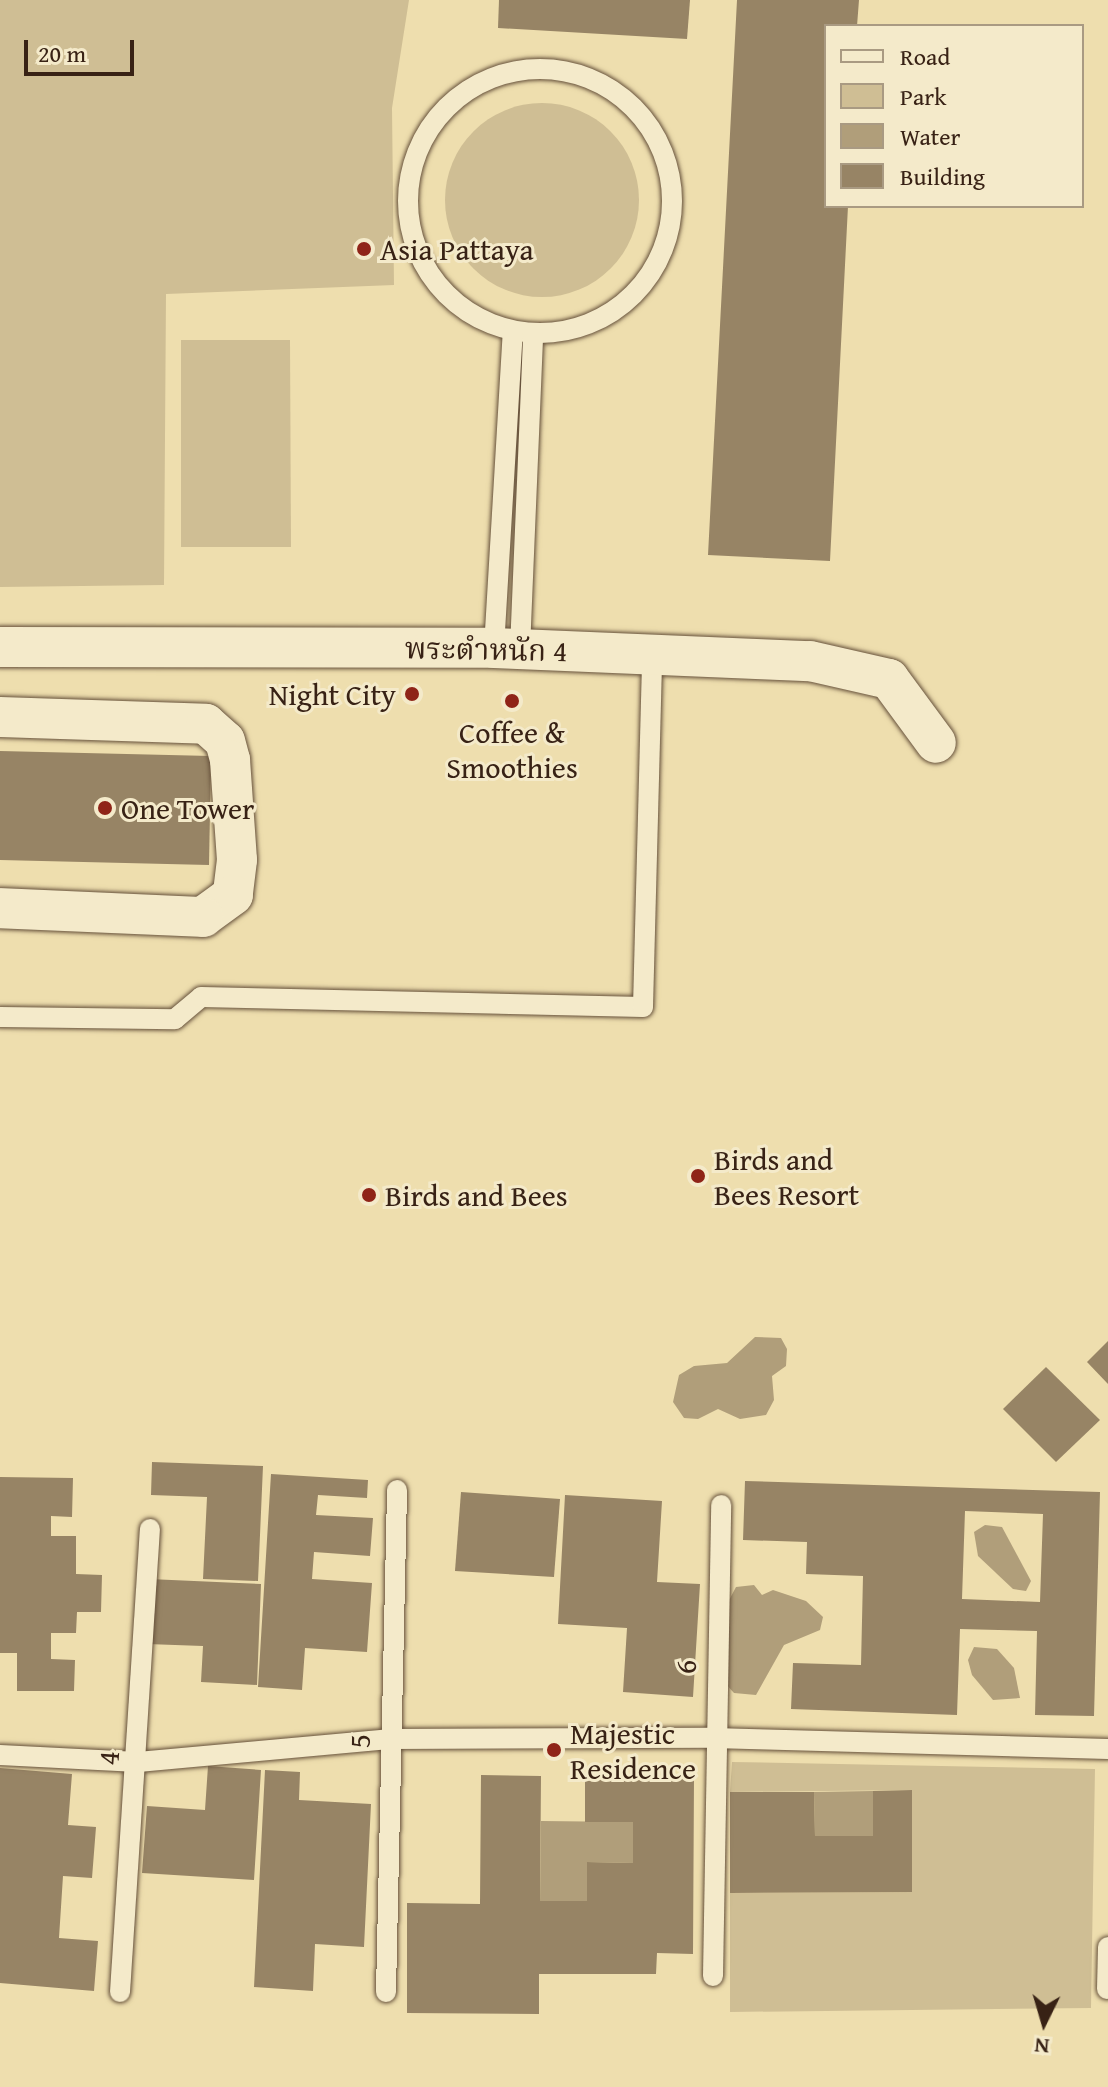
<!DOCTYPE html>
<meta charset="utf-8">
<style>
body{margin:0}
#map{position:relative;width:1108px;height:2087px;overflow:hidden;background:#eedeae;font-family:"Gentium Book Plus","Noto Serif Thai",serif}
div>[style]{position:absolute}
[style*='--x']{left:calc(var(--x)*1px);top:calc(var(--y)*1px);width:calc(var(--w)*1px);rotate:calc(var(--a)*1deg)}
.green>*{inset:0;background:#cfbe94}
.round{border-radius:50%}
.water>*{inset:0;background:#b09e7a}
.building>*{inset:0;background:#978465}
.roads{filter:drop-shadow(0 0 2px #66513b) drop-shadow(0 0 2px #66513b)}
.service>*{height:20px;margin:-10px;padding:0 10px;transform-origin:10px;border-radius:10px;background:#f4eaca}
.service>.ring{margin:-10px;padding:0;box-sizing:content-box;background:none;border:20px solid #f4eaca;border-radius:50%}
.minor>*{height:40px;margin:-20px;padding:0 20px;transform-origin:20px;border-radius:20px;background:#f4eaca}
.dots>*{width:22px;height:22px;translate:-50% -50%;box-sizing:border-box;border:4px solid #f4eaca;border-radius:50%}
span{translate:-50% -50%;white-space:nowrap;text-align:center;line-height:1.15;-webkit-text-stroke:6px #f4eaca;paint-order:stroke}
.poi-label{font-size:30px;color:#382215}
.left{translate:0 -50%;text-align:left}
.right{translate:-100% -50%;text-align:right}
.street-label{font-size:30px;color:#382215}
.legend{position:absolute;left:824px;top:24px;width:260px;height:184px;box-sizing:border-box;background:#f4eaca;border:2px solid #a99a82;margin:0;padding:10px 14px;list-style:none;font-size:24px;color:#382215}
.legend li{display:flex;align-items:center;gap:16px;height:40px}
.legend b{width:40px;border:2px solid #a99a82}
.north{position:absolute;left:1004px;top:1983px;width:80px;height:80px;-webkit-text-stroke:6px #f4eaca;paint-order:stroke;rotate:185deg;font-size:22px;font-weight:700;line-height:32px;text-align:center;color:#382215}
.north::after{content:'';display:block;margin:auto;width:28px;height:36px;background:#382215;clip-path:polygon(50% 0,100% 100%,50% 72%,0 100%)}
.scale{position:absolute;left:24px;top:40px;width:110px;height:36px;box-sizing:border-box;border:4px solid #382215;border-top:0;padding-left:10px;font-size:24px;line-height:28px;white-space:nowrap;color:#382215;-webkit-text-stroke:6px #f4eaca;paint-order:stroke}
</style>
<div id="map">
<div class="green">
<i style="clip-path:polygon(0 0,409px 0,392px 108px,394px 285px,166px 294px,164px 585px,0 587px)"></i>
<i class="round" style="left:445px;top:103px;width:194px;height:194px"></i>
<i style="clip-path:polygon(181px 340px,290px 340px,291px 547px,181px 547px)"></i>
<i style="clip-path:polygon(732px 1762px,1095px 1769px,1091px 2008px,730px 2012px,730px 1893px,911px 1892px,911px 1790px,730px 1792px)"></i>
</div>
<div class="water">
<i style="clip-path:polygon(755px 1337px,781px 1338px,787px 1349px,786px 1366px,772px 1376px,774px 1400px,766px 1415px,740px 1419px,718px 1409px,698px 1419px,684px 1418px,673px 1402px,679px 1375px,694px 1366px,727px 1363px)"></i>
<i style="clip-path:polygon(985px 1525px,1002px 1527px,1031px 1581px,1026px 1591px,1013px 1589px,978px 1556px,974px 1532px)"></i>
<i style="clip-path:polygon(754px 1585px,762px 1595px,773px 1590px,806px 1601px,823px 1617px,820px 1630px,784px 1645px,756px 1695px,734px 1693px,724px 1682px,726px 1606px,736px 1587px)"></i>
<i style="clip-path:polygon(974px 1647px,997px 1649px,1014px 1668px,1020px 1698px,993px 1700px,972px 1675px,968px 1660px)"></i>
<i style="clip-path:polygon(873px 1791px,873px 1836px,815px 1836px,814px 1792px)"></i>
<i style="clip-path:polygon(541px 1821px,633px 1822px,633px 1863px,588px 1862px,587px 1901px,540px 1901px)"></i>
</div>
<div class="building">
<i style="clip-path:polygon(499px 0,690px 0,687px 39px,498px 28px)"></i>
<i style="clip-path:polygon(737px 0,859px 0,857px 26px,826px 26px,826px 206px,848px 206px,830px 561px,708px 555px)"></i>
<i style="clip-path:polygon(0 751px,211px 756px,209px 865px,0 860px)"></i>
<i style="clip-path:polygon(1108px 1341px,1108px 1384px,1087px 1362px)"></i>
<i style="clip-path:polygon(1046px 1367px,1100px 1420px,1056px 1462px,1003px 1409px)"></i>
<i style="clip-path:polygon(152px 1462px,263px 1466px,258px 1581px,203px 1579px,207px 1497px,151px 1495px)"></i>
<i style="clip-path:polygon(271px 1474px,368px 1480px,367px 1498px,318px 1495px,316px 1515px,373px 1518px,370px 1556px,314px 1552px,312px 1579px,372px 1583px,367px 1652px,305px 1648px,302px 1690px,258px 1687px)"></i>
<i style="clip-path:polygon(0 1477px,73px 1478px,72px 1517px,51px 1516px,51px 1536px,76px 1536px,76px 1574px,102px 1575px,101px 1612px,77px 1612px,76px 1633px,51px 1633px,51px 1659px,75px 1660px,74px 1691px,17px 1691px,17px 1653px,0 1653px)"></i>
<i style="clip-path:polygon(evenodd,745px 1481px,1100px 1492px,1094px 1716px,1035px 1715px,1037px 1631px,960px 1629px,957px 1715px,791px 1709px,793px 1663px,861px 1665px,863px 1576px,806px 1574px,807px 1542px,743px 1540px,745px 1481px,965px 1511px,1043px 1514px,1040px 1602px,962px 1599px,965px 1511px)"></i>
<i style="clip-path:polygon(461px 1492px,560px 1499px,554px 1577px,455px 1571px)"></i>
<i style="clip-path:polygon(565px 1495px,662px 1501px,657px 1582px,700px 1584px,693px 1697px,623px 1692px,627px 1628px,558px 1624px)"></i>
<i style="clip-path:polygon(149px 1579px,261px 1584px,257px 1685px,201px 1682px,203px 1646px,147px 1644px)"></i>
<i style="clip-path:polygon(208px 1766px,261px 1770px,254px 1880px,142px 1873px,147px 1806px,205px 1810px)"></i>
<i style="clip-path:polygon(0 1768px,72px 1774px,68px 1825px,96px 1827px,92px 1878px,63px 1876px,59px 1938px,98px 1941px,94px 1991px,0 1983px)"></i>
<i style="clip-path:polygon(265px 1770px,300px 1772px,299px 1800px,371px 1804px,364px 1947px,315px 1944px,313px 1991px,254px 1987px)"></i>
<i style="clip-path:polygon(481px 1775px,541px 1776px,540px 1901px,587px 1901px,587px 1862px,633px 1863px,633px 1822px,585px 1822px,585px 1777px,694px 1778px,693px 1954px,657px 1953px,656px 1974px,539px 1974px,539px 2014px,407px 2013px,407px 1903px,480px 1904px)"></i>
<i style="clip-path:polygon(912px 1790px,912px 1892px,730px 1893px,730px 1792px,814px 1792px,815px 1836px,873px 1836px,873px 1791px)"></i>
</div>
<div class="roads">
<div class="service">
<i class="ring" style="left:408px;top:69px;width:244px;height:244px"></i>
<i style="--x:494;--y:648;--w:317;--a:-86.6"></i>
<i style="--x:520;--y:649;--w:314;--a:-87.6"></i>
<i style="--x:0;--y:1017;--w:175;--a:0.7"></i>
<i style="--x:175;--y:1019;--w:34;--a:-40"></i>
<i style="--x:201;--y:997;--w:442;--a:1.3"></i>
<i style="--x:643;--y:1007;--w:355;--a:-88.5"></i>
<i style="--x:0;--y:1755;--w:138;--a:2.9"></i>
<i style="--x:138;--y:1762;--w:252;--a:-5.2"></i>
<i style="--x:389;--y:1739;--w:324;--a:-0.2"></i>
<i style="--x:713;--y:1738;--w:395;--a:1.6"></i>
<i style="--x:713;--y:1976;--w:471;--a:-89"></i>
<i style="--x:1107;--y:1989;--w:42;--a:-88.6"></i>
<i style="--x:120;--y:1992;--w:464;--a:-86.3"></i>
<i style="--x:386;--y:1992;--w:502;--a:-88.74"></i>
</div>
<div class="minor">
<i style="--x:0;--y:647;--w:494;--a:0.1"></i>
<i style="--x:494;--y:648;--w:316;--a:2.4"></i>
<i style="--x:810;--y:661;--w:81;--a:12.8"></i>
<i style="--x:889;--y:679;--w:79;--a:53.7"></i>
<i style="--x:0;--y:717;--w:206;--a:1.9"></i>
<i style="--x:206;--y:724;--w:25;--a:42"></i>
<i style="--x:225;--y:741;--w:20;--a:75"></i>
<i style="--x:230;--y:760;--w:100;--a:86"></i>
<i style="--x:237;--y:860;--w:35;--a:97"></i>
<i style="--x:233;--y:895;--w:37;--a:144"></i>
<i style="--x:203;--y:917;--w:203;--a:-177.5"></i>
</div>
</div>
<div class="dots">
<i style="left:364px;top:249px;background:#8f2418"></i>
<i style="left:412px;top:694px;background:#8f2418"></i>
<i style="left:512px;top:701px;background:#8f2418"></i>
<i style="left:105px;top:808px;background:#8f2418"></i>
<i style="left:698px;top:1176px;background:#8f2418"></i>
<i style="left:369px;top:1195px;background:#8f2418"></i>
<i style="left:554px;top:1750px;background:#8f2418"></i>
</div>
<div class="poi-label">
<span class="left" style="left:380px;top:249px">Asia Pattaya</span>
<span class="right" style="left:396px;top:694px">Night City</span>
<span style="left:512px;top:749px">Coffee &amp;<br>Smoothies</span>
<span class="left" style="left:121px;top:808px">One Tower</span>
<span class="left" style="left:714px;top:1176px">Birds and<br>Bees Resort</span>
<span class="left" style="left:385px;top:1195px">Birds and Bees</span>
<span class="left" style="left:570px;top:1750px">Majestic<br>Residence</span>
</div>
<div class="street-label">
<span style="left:486px;top:649px;rotate:1deg">พระตำหนัก 4</span>
<span style="left:685px;top:1667px;rotate:-88deg">6</span>
<span style="left:359px;top:1741px;rotate:-89deg">5</span>
<span style="left:108px;top:1758px;rotate:-86deg">4</span>
</div>
<ul class="legend">
<li><b style="height:10px;background:#f4eaca"></b>Road</li>
<li><b style="height:22px;background:#cfbe94"></b>Park</li>
<li><b style="height:22px;background:#b09e7a"></b>Water</li>
<li><b style="height:22px;background:#978465"></b>Building</li>
</ul>
<div class="north">N</div>
<div class="scale">20 m</div>
</div>
